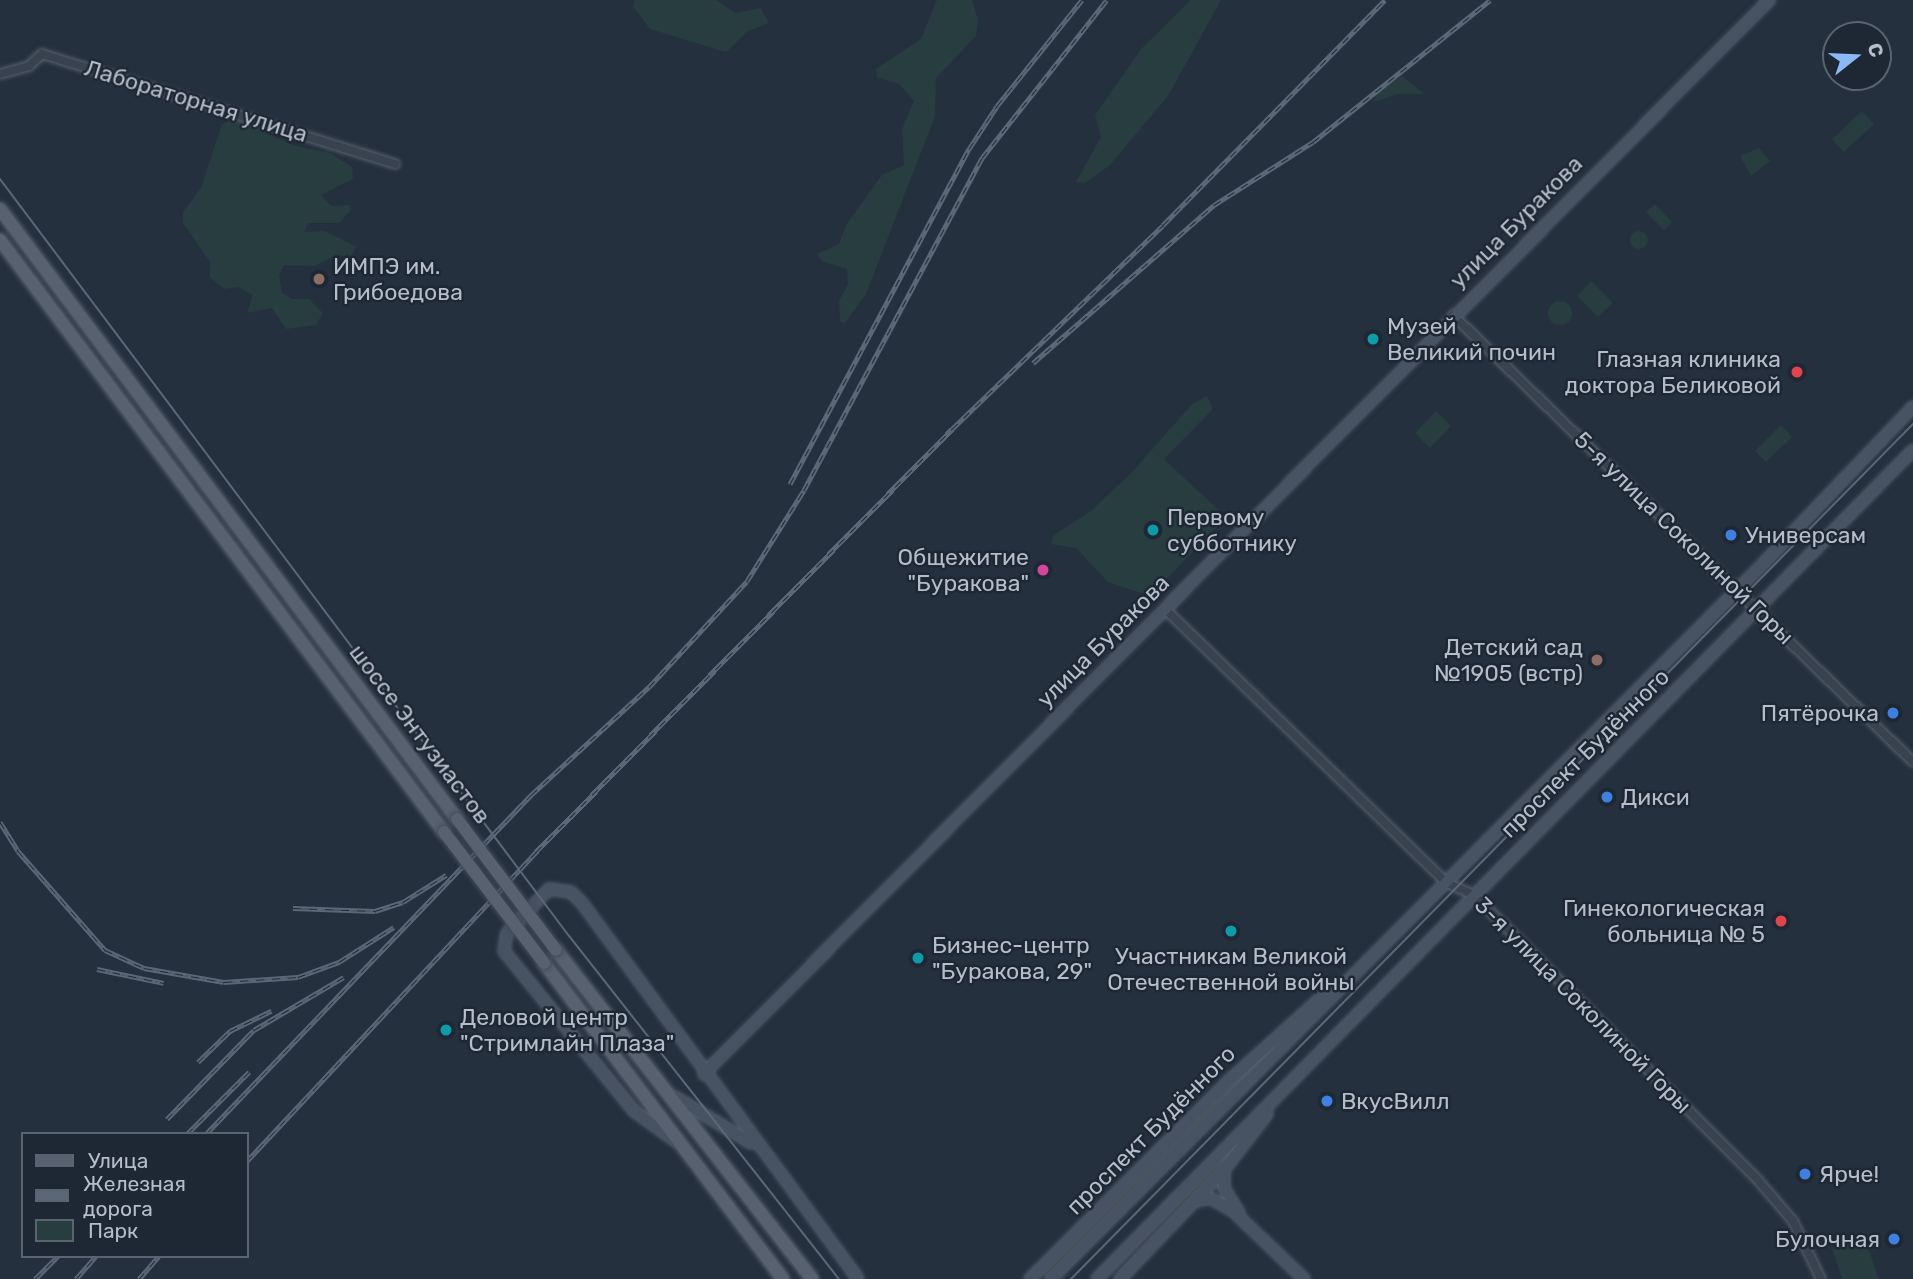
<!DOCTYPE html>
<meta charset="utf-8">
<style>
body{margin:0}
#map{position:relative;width:1913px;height:1279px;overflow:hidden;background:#25303f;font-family:Rubik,sans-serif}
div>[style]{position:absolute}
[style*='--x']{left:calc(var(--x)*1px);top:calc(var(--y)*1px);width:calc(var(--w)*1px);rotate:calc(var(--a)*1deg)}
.green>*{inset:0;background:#273d40}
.round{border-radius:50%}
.roads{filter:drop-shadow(0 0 2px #57606c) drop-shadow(0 0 2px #57606c)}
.street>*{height:8px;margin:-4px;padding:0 4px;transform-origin:4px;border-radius:4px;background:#39424f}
.secondary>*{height:10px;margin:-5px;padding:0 5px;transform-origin:5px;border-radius:5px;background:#475262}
.primary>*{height:12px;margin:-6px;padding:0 6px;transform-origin:6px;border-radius:6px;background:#57616f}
.tram>*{height:2px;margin:-1px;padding:0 1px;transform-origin:1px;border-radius:1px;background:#5b6776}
.rail>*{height:5px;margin-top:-2.5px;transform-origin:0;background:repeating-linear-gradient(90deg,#1e2734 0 8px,#5b6776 0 16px);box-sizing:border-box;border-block:2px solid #5b6776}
.bridges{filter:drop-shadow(0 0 2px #424b58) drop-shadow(0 0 2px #424b58)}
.primary-bridge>*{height:12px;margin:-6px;padding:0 6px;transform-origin:6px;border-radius:6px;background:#57616f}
.dots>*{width:19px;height:19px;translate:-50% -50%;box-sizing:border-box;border:4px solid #1e2734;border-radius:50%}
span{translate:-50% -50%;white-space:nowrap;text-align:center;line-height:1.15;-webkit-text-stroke:5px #1e2734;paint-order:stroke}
.street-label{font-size:23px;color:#b5bdc9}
.poi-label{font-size:23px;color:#b5bdc9}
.left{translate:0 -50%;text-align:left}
.right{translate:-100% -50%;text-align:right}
.legend{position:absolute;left:21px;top:1132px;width:228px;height:126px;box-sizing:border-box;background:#1e2734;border:2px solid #5a6370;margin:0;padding:9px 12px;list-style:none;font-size:21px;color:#b5bdc9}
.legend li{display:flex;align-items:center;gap:14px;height:35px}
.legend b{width:35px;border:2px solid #5a6370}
.north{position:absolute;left:1822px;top:21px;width:70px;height:70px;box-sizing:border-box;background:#1e2734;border:2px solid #5a6370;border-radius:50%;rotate:72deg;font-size:19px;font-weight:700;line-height:28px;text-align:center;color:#b5bdc9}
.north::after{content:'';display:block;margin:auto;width:24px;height:32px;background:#8db8f7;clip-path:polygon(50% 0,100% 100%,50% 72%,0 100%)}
</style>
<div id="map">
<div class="green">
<i style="clip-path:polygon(635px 0,716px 0,735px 13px,761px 8px,769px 23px,748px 31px,726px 52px,650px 29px,633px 6px)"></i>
<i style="clip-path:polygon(937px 0,972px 0,978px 20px,976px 36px,936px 78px,935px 116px,866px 294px,845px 323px,840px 321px,839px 301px,848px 284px,847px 269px,822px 261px,817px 254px,839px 244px,846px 225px,882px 175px,904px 165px,902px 129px,914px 101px,899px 84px,877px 77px,876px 69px,921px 39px)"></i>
<i style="clip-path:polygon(1191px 0,1221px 0,1168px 96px,1109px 166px,1085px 183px,1076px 182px,1101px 137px,1095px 115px,1142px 48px)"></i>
<i style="clip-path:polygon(1402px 76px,1424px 94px,1397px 94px,1374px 102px,1376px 94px)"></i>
<i style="clip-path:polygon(1862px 111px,1874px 124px,1844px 152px,1832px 139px)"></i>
<i style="clip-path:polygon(236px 119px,293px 145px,330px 153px,352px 167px,353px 179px,321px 195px,331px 206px,349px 205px,351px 210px,339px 223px,308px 223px,304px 232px,324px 231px,357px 247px,350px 257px,336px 255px,314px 266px,284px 265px,279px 275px,282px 293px,292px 299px,309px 299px,323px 313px,316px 325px,286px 329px,272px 308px,247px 313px,253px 295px,239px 287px,225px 289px,210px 278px,210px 262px,183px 223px,183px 212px,201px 188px,222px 124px)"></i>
<i style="clip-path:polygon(1759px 148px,1770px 161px,1751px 176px,1740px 156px)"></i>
<i style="clip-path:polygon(1655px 204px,1672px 222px,1664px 230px,1646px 212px)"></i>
<i class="round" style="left:1630px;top:231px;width:18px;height:18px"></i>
<i style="clip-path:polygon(1591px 281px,1613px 303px,1598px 317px,1577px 296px)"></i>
<i class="round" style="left:1548px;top:301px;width:24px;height:24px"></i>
<i style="clip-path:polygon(1207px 396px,1213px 409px,1164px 459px,1226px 517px,1150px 596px,1108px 582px,1076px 548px,1051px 544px,1054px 535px,1091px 511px,1133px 471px,1192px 404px)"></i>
<i style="clip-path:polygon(1436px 411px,1451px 426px,1430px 448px,1415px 433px)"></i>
<i style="clip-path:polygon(1781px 425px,1792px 437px,1766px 462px,1755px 451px)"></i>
<i style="clip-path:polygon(1864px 1237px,1879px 1279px,1842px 1279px,1832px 1248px)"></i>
</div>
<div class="roads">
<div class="street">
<i style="--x:0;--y:74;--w:30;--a:-15"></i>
<i style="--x:29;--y:66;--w:18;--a:-43"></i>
<i style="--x:42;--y:54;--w:370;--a:17.3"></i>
<i style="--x:1453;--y:315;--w:641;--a:44.18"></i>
<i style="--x:1165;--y:609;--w:393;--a:44.2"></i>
<i style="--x:1447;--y:883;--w:30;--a:24"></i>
<i style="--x:1474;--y:895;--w:401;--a:45.1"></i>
<i style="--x:1757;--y:1179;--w:55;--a:49.4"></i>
<i style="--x:1793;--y:1221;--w:64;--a:64.2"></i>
</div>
<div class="secondary">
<i style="--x:704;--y:1074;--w:1513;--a:-45.24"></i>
<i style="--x:675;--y:1097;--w:89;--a:31.2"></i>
<i style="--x:677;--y:1142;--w:53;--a:-144.2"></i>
<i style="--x:634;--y:1111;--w:206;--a:-129.1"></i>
<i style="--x:504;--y:951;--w:18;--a:-81"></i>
<i style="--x:507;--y:933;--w:61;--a:-46.3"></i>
<i style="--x:549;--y:889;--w:22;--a:8"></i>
<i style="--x:571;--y:892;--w:16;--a:45"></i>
<i style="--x:582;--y:903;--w:466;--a:53.7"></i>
<i style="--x:1224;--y:1171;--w:17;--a:90"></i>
<i style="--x:1224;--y:1188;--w:29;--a:59"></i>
<i style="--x:1195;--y:1201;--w:15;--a:-11"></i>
<i style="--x:1210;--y:1198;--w:25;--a:29"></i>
<i style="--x:1232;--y:1210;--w:100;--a:43.8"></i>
<i style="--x:1030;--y:1279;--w:285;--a:-44.9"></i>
<i style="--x:1232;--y:1078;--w:121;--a:-42"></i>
<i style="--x:1051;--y:1279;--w:1008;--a:-45.12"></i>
<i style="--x:1762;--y:565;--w:219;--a:-46.3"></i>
<i style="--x:1097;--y:1279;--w:1163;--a:-45.45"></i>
<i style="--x:1120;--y:1279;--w:151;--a:-46.3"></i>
<i style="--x:1224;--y:1170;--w:71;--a:-52.5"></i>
</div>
<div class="primary">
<i style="--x:0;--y:209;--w:762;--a:53.16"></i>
<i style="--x:0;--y:240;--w:740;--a:53.13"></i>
<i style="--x:556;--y:950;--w:417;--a:52.1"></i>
<i style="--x:544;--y:963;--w:396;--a:52.9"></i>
</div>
</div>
<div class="tram">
<i style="--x:0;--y:179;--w:947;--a:53.07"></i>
<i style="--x:569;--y:936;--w:437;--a:51.8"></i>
<i style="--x:1071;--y:1279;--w:1200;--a:-45.44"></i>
</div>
<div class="rail">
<i style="--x:1033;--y:363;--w:240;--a:-41.1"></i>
<i style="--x:1214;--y:205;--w:117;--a:-32.5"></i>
<i style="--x:1313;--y:142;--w:227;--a:-38.7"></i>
<i style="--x:790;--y:484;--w:380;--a:-61.9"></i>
<i style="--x:969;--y:149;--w:51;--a:-56.9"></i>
<i style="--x:997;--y:106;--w:136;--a:-51.3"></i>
<i style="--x:0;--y:822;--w:34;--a:58"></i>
<i style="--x:18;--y:851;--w:132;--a:48.7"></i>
<i style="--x:105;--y:950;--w:43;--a:24.8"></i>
<i style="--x:144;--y:968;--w:81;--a:9.9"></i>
<i style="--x:224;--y:982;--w:74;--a:-3.9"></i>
<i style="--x:298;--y:977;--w:44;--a:-20.1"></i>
<i style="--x:339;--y:962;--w:65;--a:-32.5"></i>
<i style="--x:293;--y:908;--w:82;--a:2.1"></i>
<i style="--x:375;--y:911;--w:29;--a:-18"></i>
<i style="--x:403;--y:902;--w:51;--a:-32.1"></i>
<i style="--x:97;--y:969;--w:68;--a:11.8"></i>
<i style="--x:198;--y:1062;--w:45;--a:-44.1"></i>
<i style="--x:230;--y:1031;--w:46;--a:-26"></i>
<i style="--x:167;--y:1119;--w:124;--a:-45.7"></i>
<i style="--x:254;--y:1030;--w:104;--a:-30.5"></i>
<i style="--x:187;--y:1134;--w:88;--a:-45"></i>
<i style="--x:206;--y:1134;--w:470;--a:-46.2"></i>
<i style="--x:531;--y:795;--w:160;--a:-42.5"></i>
<i style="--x:649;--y:687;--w:144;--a:-47.2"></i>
<i style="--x:747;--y:581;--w:107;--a:-57.9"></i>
<i style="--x:804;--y:490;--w:377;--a:-61.8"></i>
<i style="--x:982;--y:158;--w:201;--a:-51.7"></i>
<i style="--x:247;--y:1161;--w:423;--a:-46.9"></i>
<i style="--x:536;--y:852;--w:593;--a:-45.48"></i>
<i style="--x:952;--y:429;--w:293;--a:-44"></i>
<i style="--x:1163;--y:225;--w:316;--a:-45.4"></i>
<i style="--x:35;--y:1279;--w:33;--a:-45"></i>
<i style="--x:76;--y:1279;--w:30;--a:-49"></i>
<i style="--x:139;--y:1279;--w:30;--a:-49"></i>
</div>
<div class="bridges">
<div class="primary-bridge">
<i style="--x:457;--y:819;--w:164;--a:52.9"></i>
<i style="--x:444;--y:832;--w:165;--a:52.6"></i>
</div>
</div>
<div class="dots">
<i style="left:319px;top:279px;background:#8d6e63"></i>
<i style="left:1373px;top:339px;background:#0f9aa8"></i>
<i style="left:1797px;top:372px;background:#e0444e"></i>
<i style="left:1153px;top:530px;background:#0f9aa8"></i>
<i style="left:1731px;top:535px;background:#3f7fe0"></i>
<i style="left:1043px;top:570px;background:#d1479c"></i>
<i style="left:1597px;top:660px;background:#8d6e63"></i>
<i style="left:1893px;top:713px;background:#3f7fe0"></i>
<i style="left:1607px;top:797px;background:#3f7fe0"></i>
<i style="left:1781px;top:921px;background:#e0444e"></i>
<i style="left:1231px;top:931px;background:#0f9aa8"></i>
<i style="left:918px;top:958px;background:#0f9aa8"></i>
<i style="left:446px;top:1030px;background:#0f9aa8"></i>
<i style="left:1327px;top:1101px;background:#3f7fe0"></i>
<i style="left:1805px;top:1174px;background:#3f7fe0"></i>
<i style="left:1894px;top:1239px;background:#3f7fe0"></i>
</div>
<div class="street-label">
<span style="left:196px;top:101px;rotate:17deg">Лабораторная улица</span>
<span style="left:1516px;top:222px;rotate:-45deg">улица Буракова</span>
<span style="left:1684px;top:538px;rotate:44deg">5-я улица Соколиной Горы</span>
<span style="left:1103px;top:641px;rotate:-45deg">улица Буракова</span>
<span style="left:420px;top:734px;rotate:53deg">шоссе Энтузиастов</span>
<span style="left:1585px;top:753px;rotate:-45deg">проспект Будённого</span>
<span style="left:1583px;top:1005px;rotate:45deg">3-я улица Соколиной Горы</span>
<span style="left:1151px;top:1130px;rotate:-45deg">проспект Будённого</span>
</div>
<div class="poi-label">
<span class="left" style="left:333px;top:279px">ИМПЭ им.<br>Грибоедова</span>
<span class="left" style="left:1387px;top:339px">Музей<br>Великий почин</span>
<span class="right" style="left:1781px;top:372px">Глазная клиника<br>доктора Беликовой</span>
<span class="left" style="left:1167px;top:530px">Первому<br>субботнику</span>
<span class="left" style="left:1745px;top:535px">Универсам</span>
<span class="right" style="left:1029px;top:570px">Общежитие<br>"Буракова"</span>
<span class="right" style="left:1583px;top:660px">Детский сад<br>№1905 (встр)</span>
<span class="right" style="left:1879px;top:713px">Пятёрочка</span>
<span class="left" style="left:1621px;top:797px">Дикси</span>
<span class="right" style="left:1765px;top:921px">Гинекологическая<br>больница № 5</span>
<span class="left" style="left:932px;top:958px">Бизнес-центр<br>"Буракова, 29"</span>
<span style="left:1231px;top:969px">Участникам Великой<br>Отечественной войны</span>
<span class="left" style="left:460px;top:1030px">Деловой центр<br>"Стримлайн Плаза"</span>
<span class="left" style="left:1341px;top:1101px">ВкусВилл</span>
<span class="left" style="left:1819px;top:1174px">Ярче!</span>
<span class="right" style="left:1880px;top:1239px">Булочная</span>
</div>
<ul class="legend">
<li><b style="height:9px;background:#57616f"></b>Улица</li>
<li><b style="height:9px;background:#5b6776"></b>Железная дорога</li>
<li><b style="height:19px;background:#273d40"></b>Парк</li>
</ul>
<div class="north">С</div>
</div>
